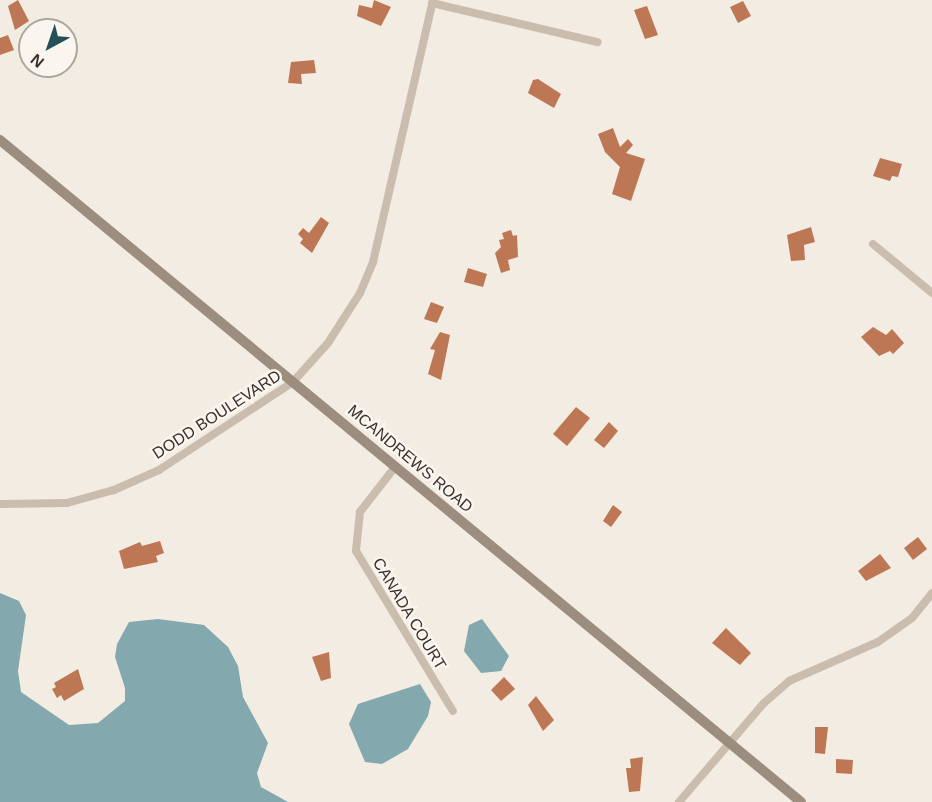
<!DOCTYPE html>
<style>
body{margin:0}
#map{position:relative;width:932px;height:802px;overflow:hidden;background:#f2ece2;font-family:Helvetica,sans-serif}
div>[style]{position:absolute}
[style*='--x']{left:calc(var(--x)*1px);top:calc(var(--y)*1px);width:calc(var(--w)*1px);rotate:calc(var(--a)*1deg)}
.water>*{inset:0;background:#83a8ad}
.building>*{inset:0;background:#bd7755}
.street>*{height:8px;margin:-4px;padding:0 4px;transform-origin:4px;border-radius:4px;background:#cabdae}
.secondary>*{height:10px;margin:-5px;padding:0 5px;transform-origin:5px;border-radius:5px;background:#9d8d7f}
span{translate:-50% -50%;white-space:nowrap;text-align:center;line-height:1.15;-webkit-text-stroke:5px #faf5ee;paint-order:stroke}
.street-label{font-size:16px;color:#39312c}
.north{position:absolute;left:18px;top:18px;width:60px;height:60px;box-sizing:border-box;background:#faf5ee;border:2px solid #ada7a0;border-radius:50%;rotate:220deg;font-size:16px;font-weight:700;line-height:24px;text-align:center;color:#39312c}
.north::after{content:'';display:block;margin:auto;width:21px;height:27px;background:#245058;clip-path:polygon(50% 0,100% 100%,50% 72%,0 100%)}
</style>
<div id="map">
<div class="water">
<i style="clip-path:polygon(0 593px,19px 601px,26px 615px,18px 671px,21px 692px,69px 725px,98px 723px,125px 701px,125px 688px,115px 657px,117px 644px,129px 622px,158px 619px,204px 625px,228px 647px,238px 666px,243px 697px,268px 743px,257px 773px,261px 787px,288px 802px,316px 802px,0 802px)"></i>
<i style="clip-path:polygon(482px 619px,509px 656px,501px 671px,481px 673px,464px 651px,469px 625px)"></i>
<i style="clip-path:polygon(420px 684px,431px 702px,428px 716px,408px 749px,382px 764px,365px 762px,349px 724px,358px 704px)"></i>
</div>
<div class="building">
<i style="clip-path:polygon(18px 0,29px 21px,15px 30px,8px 6px)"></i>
<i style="clip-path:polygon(374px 0,391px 7px,381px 26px,357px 16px,359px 5px,372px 8px)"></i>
<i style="clip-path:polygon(743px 1px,751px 16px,738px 23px,730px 7px)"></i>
<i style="clip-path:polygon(647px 6px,658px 35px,645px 39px,634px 10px)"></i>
<i style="clip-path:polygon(8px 35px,14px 50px,0 55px,0 38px)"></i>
<i style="clip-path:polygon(314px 60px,316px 73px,301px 74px,302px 84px,288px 83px,291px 62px)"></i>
<i style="clip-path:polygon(538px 79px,561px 94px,554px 108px,528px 93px,533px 80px)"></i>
<i style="clip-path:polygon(613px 128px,620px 147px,628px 139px,633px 145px,626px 153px,645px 159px,631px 201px,612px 194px,620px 167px,605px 152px,598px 134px)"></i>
<i style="clip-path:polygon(880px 158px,902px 164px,898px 177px,892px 176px,890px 181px,873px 176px)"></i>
<i style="clip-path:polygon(321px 217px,329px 223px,312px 253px,300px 243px,303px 239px,298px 234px,303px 228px,309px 233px)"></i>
<i style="clip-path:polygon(811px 227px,815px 242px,804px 245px,805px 260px,791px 261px,787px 235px)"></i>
<i style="clip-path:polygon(511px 230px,513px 236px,517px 235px,518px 257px,508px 260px,510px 270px,501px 273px,495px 253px,501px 247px,499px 240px,504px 239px,502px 233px)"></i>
<i style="clip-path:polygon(468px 268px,487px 274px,483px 287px,464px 282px)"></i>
<i style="clip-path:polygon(431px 302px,444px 307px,437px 323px,424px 319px)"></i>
<i style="clip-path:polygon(873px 327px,886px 335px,892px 329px,904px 343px,893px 354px,890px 351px,879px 356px,861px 337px)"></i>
<i style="clip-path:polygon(440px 332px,450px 335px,441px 380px,428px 374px,435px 350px,430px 349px)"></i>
<i style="clip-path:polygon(576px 407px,590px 418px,567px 446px,553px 434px)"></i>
<i style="clip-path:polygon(609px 422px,618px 431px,604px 448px,594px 440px)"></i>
<i style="clip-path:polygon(613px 505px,622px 512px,611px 527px,603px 521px)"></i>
<i style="clip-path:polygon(918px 537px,927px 549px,913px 560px,904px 548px)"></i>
<i style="clip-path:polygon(160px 541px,164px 553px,156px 556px,158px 562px,124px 569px,119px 551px,140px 542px,142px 546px)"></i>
<i style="clip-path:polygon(880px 554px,891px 568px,866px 581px,858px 571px)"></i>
<i style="clip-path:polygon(726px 628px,751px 653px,740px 665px,712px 643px)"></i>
<i style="clip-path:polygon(329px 652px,331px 678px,321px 681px,312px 657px)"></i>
<i style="clip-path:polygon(78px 669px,84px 689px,64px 701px,61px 695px,57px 698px,52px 689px,56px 687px,54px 683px)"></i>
<i style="clip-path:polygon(504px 677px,515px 689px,501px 701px,491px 690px)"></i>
<i style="clip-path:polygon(536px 696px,554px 720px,543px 731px,528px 705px)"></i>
<i style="clip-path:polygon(815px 727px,828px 727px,825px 754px,815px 753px)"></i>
<i style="clip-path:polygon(643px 757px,640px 791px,629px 792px,626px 768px,631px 768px,630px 759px)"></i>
<i style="clip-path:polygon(836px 759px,853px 760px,852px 774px,836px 773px)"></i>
</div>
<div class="street">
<i style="--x:432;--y:3;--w:170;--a:13.3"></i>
<i style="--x:873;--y:244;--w:77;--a:39.7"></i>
<i style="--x:395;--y:467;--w:57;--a:127.9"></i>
<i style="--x:360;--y:512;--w:39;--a:96"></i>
<i style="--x:356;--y:551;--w:187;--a:58.8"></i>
<i style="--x:0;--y:504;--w:67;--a:-0.9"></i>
<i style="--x:67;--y:503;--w:49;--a:-15.5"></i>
<i style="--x:114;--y:490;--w:49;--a:-24"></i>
<i style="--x:159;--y:470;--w:160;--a:-33.3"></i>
<i style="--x:293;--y:382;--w:52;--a:-48.1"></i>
<i style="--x:328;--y:343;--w:59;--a:-57.4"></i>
<i style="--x:360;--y:293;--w:34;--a:-67"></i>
<i style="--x:373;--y:262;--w:269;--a:-77.1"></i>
<i style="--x:679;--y:802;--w:130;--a:-49.4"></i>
<i style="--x:764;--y:703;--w:33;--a:-41"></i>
<i style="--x:789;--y:681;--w:97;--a:-23.7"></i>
<i style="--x:878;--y:642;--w:42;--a:-35.2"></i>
<i style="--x:912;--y:618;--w:32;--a:-51"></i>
</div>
<div class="secondary">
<i style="--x:0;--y:140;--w:1039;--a:39.57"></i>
</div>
<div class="street-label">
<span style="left:217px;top:415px;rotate:-33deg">DODD BOULEVARD</span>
<span style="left:410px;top:459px;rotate:40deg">MCANDREWS ROAD</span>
<span style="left:409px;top:614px;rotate:59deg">CANADA COURT</span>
</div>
<div class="north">N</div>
</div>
